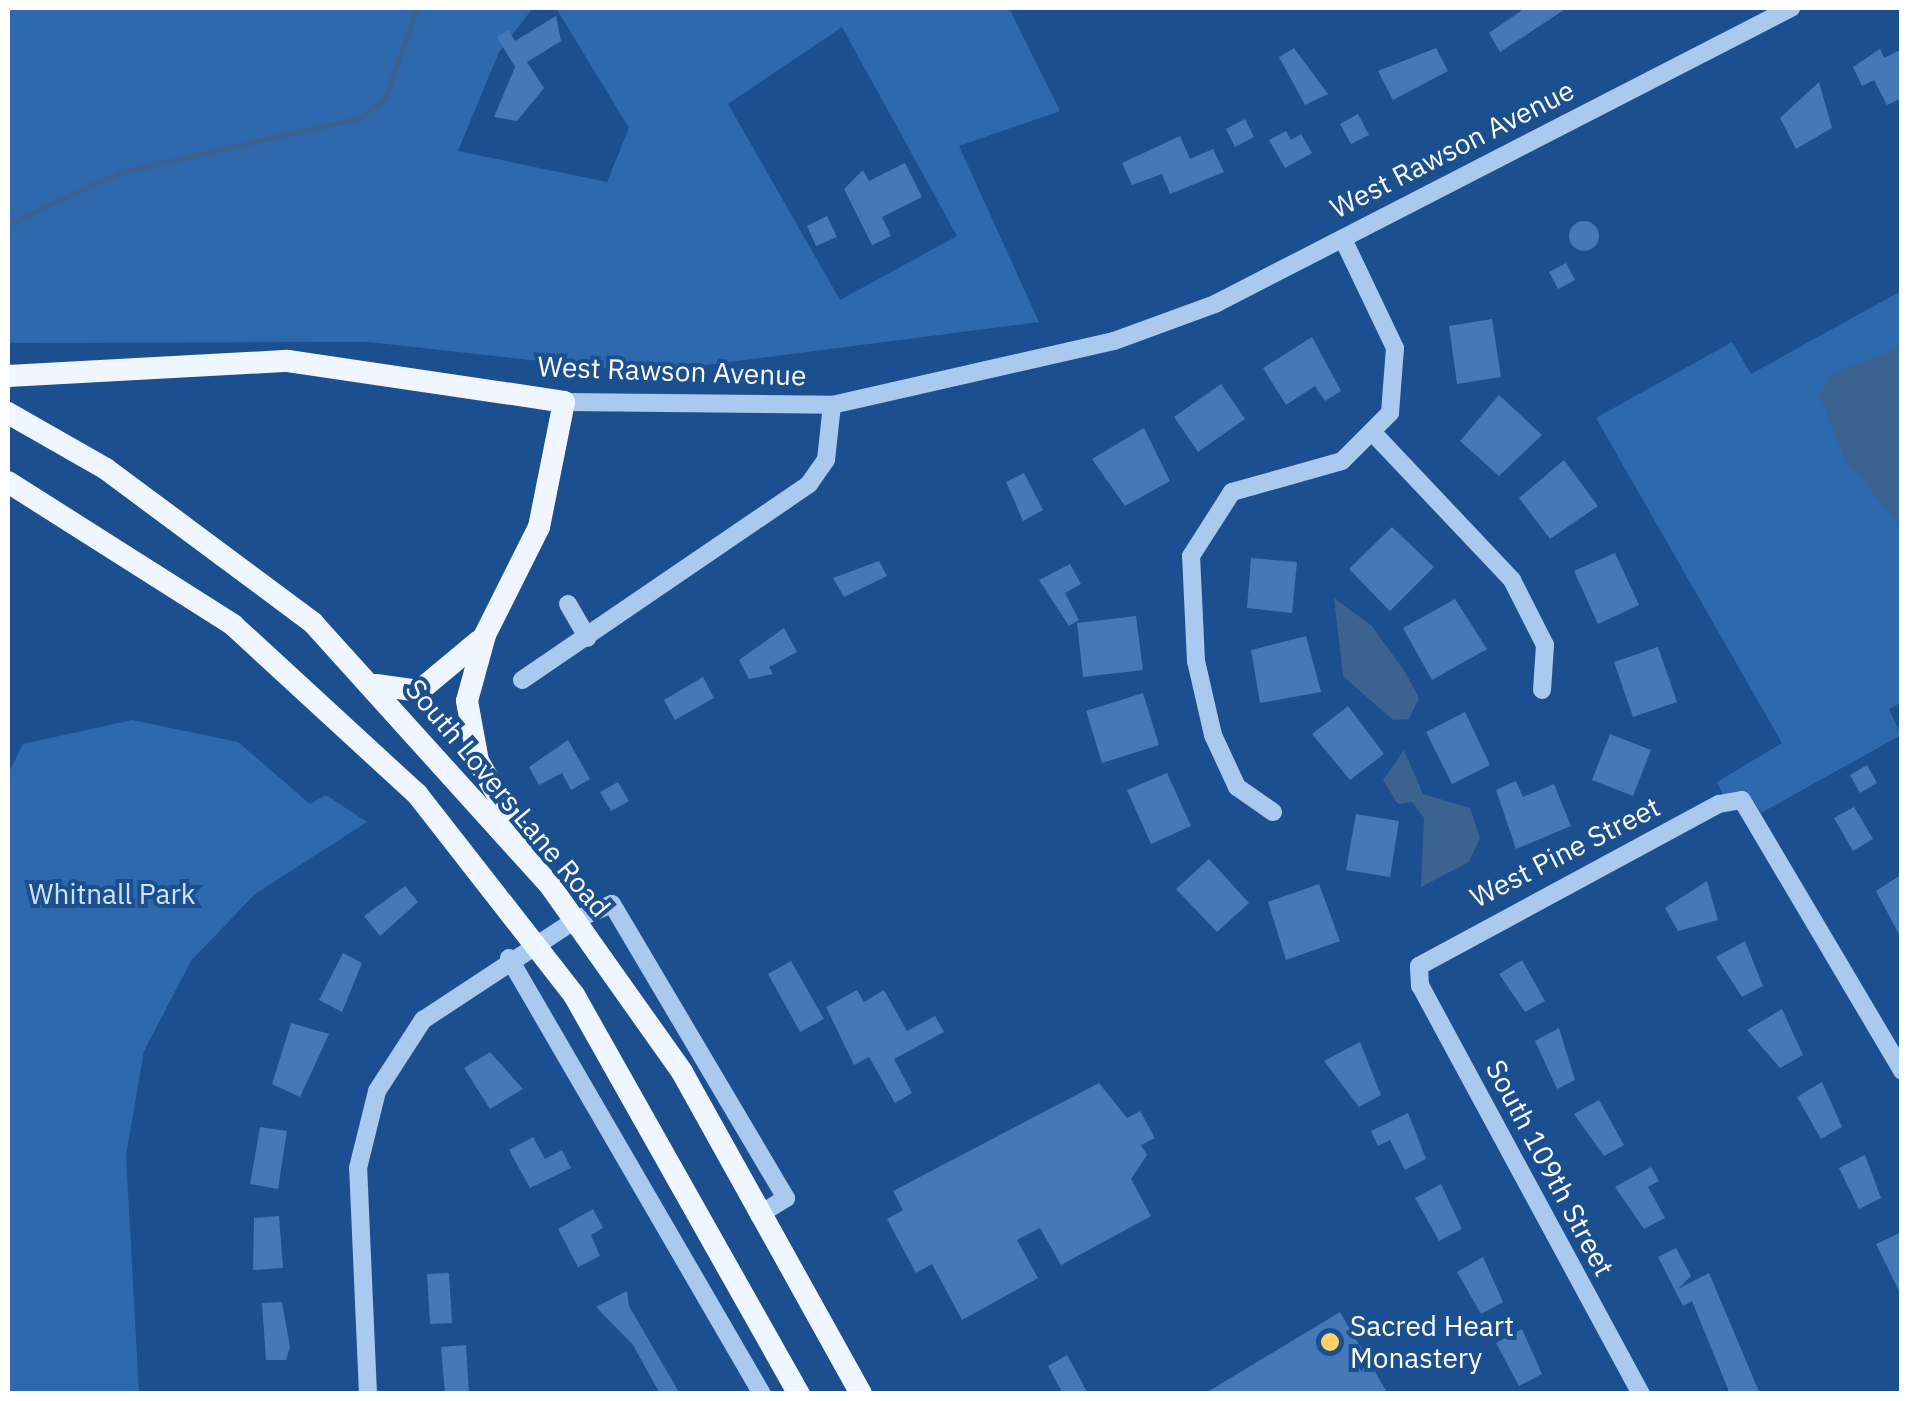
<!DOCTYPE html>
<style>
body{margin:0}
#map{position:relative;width:1909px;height:1401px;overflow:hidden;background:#1b4f8f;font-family:"IBM Plex Sans",sans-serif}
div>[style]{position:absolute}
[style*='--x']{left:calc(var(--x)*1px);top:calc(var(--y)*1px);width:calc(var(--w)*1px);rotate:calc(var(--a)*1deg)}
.green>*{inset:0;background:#2e69ad}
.water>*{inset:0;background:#3c6290}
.stream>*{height:5px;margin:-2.5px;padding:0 2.5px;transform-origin:2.5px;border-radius:2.5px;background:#3c6290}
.building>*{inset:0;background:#4478b7}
.round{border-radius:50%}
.minor>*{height:18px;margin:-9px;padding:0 9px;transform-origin:9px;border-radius:9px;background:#a9c9ee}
.major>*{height:22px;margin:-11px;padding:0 11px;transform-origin:11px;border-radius:11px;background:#f0f6ff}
.dots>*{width:28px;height:28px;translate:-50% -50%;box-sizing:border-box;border:5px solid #1b4f8f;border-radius:50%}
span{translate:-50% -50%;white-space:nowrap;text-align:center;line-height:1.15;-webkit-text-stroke:8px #1b4f8f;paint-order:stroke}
.street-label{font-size:28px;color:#fff}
.park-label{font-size:28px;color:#cfe3fa}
.poi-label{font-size:28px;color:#fff}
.left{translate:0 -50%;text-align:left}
.frame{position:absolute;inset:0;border:10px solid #fff;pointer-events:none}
</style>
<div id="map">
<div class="green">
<i style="clip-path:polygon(evenodd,8px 8px,533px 8px,499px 52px,458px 151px,607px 182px,629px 128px,556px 8px,1009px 8px,1060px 111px,959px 146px,1039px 322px,645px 373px,369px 342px,8px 343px,8px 8px,842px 27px,957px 236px,840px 300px,728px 104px,842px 27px)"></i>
<i style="clip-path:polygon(1901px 291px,1902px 702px,1889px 709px,1901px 735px,1761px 813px,1749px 794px,1723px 795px,1717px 782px,1782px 743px,1596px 418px,1732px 342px,1751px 374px)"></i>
<i style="clip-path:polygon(132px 720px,238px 742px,310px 804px,326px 795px,367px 822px,255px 894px,191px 961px,144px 1051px,126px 1155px,139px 1393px,8px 1393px,8px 774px,23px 744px)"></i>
</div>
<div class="water">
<i style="clip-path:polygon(1901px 347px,1902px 347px,1901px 526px,1847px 463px,1820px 397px,1829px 375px)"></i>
<i style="clip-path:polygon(1334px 598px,1372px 626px,1405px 672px,1419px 698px,1409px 719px,1393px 720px,1343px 676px)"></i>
<i style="clip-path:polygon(1404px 750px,1423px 794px,1470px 808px,1480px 838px,1469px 862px,1421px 887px,1424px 818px,1412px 802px,1398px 804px,1383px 780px)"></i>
</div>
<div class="stream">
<i style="--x:8;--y:224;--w:123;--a:-24.9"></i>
<i style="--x:120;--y:172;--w:246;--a:-12.7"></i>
<i style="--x:360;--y:118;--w:32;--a:-39"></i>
<i style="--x:385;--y:98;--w:96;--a:-70.4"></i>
</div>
<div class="building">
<i style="clip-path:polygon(1525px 8px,1567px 8px,1500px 52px,1489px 33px)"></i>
<i style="clip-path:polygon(556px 16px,561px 41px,527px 62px,544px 88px,517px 121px,494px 117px,515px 67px,497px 37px,508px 30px,515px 41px)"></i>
<i style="clip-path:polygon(1294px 48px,1328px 94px,1305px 105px,1279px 57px)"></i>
<i style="clip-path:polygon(1436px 48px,1448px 71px,1393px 100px,1378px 71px)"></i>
<i style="clip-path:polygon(1880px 49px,1884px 58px,1902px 49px,1902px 98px,1887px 105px,1874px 80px,1862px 86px,1853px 67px)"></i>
<i style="clip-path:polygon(1819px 82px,1832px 128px,1796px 149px,1780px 118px)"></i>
<i style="clip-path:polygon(1358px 114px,1369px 135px,1351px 144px,1340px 124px)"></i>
<i style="clip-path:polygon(1245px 119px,1254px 137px,1235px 147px,1226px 129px)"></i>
<i style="clip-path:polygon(1286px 131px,1291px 140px,1301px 134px,1312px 153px,1285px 168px,1269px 140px)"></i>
<i style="clip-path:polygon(1180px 136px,1190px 159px,1213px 149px,1224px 172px,1170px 194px,1162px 174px,1132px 185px,1122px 163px)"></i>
<i style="clip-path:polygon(905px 163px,922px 197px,882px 217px,891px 236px,872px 245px,844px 189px,863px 170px,869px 181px)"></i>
<i style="clip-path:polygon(827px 216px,837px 237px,816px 246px,807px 226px)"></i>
<i class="round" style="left:1569px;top:221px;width:30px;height:30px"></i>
<i style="clip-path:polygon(1566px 263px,1575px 280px,1558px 289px,1549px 272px)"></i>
<i style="clip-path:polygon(1492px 319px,1501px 377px,1457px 384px,1449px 326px)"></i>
<i style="clip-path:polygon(1312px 337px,1341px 391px,1325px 401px,1315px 386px,1286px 405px,1263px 368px)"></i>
<i style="clip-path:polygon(1221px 384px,1245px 419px,1198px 452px,1174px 417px)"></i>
<i style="clip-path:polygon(1499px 395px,1542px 435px,1499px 476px,1460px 441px)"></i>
<i style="clip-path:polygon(1144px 428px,1170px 481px,1125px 506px,1092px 459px)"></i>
<i style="clip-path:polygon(1564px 460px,1598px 506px,1550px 539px,1519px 498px)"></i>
<i style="clip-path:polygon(1024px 473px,1043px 510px,1023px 521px,1006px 482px)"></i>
<i style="clip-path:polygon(1392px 527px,1434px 567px,1390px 611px,1349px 569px)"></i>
<i style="clip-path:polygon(1615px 553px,1639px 605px,1598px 624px,1574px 571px)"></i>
<i style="clip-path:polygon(1251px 558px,1297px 562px,1292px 613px,1247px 608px)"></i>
<i style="clip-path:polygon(879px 561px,887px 576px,844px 597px,833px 578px)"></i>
<i style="clip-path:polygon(1070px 564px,1081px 584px,1065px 593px,1079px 620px,1069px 626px,1039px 580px)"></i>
<i style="clip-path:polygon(1455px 599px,1487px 649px,1432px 680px,1403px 628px)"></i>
<i style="clip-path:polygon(1136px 616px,1143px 670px,1083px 677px,1077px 623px)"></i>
<i style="clip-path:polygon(784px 628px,797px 652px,769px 667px,773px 674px,749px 679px,739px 660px)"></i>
<i style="clip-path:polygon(1306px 636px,1321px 692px,1260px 703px,1251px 650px)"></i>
<i style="clip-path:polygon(1658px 647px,1677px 702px,1633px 717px,1614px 662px)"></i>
<i style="clip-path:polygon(703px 677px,714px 698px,675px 720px,664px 700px)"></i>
<i style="clip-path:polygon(1143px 693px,1159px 745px,1102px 763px,1086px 711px)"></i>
<i style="clip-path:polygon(1348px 706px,1384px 754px,1350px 780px,1312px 734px)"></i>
<i style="clip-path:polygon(1465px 712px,1490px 765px,1452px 784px,1426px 732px)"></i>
<i style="clip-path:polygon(1610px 734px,1651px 750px,1633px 796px,1592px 780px)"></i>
<i style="clip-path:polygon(568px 740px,590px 779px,571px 790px,562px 773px,539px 785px,529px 767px)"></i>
<i style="clip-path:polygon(1867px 765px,1877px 783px,1860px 793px,1850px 775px)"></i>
<i style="clip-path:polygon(1167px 773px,1191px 826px,1151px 844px,1127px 790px)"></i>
<i style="clip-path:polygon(1516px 781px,1523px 797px,1554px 784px,1571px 826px,1516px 849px,1496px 790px)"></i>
<i style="clip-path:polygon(618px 782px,629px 801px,611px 811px,600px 792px)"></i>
<i style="clip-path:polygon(1854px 807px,1873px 839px,1853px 851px,1834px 818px)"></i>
<i style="clip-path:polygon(1356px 814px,1399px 821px,1390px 877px,1346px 870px)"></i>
<i style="clip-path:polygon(1209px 859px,1249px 903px,1217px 932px,1176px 889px)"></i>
<i style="clip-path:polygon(1902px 874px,1902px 940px,1876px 891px)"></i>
<i style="clip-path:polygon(1707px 881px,1718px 920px,1678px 931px,1665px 908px)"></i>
<i style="clip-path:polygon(1319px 884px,1340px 941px,1286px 960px,1268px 902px)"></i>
<i style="clip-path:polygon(405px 886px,418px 902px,380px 936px,364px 916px)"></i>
<i style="clip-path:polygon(1745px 941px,1763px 986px,1742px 997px,1716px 957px)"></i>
<i style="clip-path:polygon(343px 953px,362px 963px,342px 1012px,319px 1000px)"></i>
<i style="clip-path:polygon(1522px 960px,1545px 1001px,1525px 1012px,1499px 974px)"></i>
<i style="clip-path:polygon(791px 961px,824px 1019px,800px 1032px,768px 974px)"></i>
<i style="clip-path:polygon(857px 990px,864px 1002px,884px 990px,907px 1031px,935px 1016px,944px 1032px,894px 1059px,912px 1093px,895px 1103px,869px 1057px,854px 1065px,826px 1007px)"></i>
<i style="clip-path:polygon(1782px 1009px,1803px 1055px,1780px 1068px,1747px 1030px)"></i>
<i style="clip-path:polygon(291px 1023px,329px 1034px,300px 1097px,272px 1084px)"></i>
<i style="clip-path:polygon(1559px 1028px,1575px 1080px,1557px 1089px,1535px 1041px)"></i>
<i style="clip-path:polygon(1360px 1042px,1381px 1095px,1359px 1107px,1324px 1061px)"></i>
<i style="clip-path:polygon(490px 1052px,523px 1089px,490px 1109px,464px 1068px)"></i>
<i style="clip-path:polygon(1822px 1082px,1842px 1127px,1821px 1139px,1797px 1097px)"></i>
<i style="clip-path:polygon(1099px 1083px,1127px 1118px,1140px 1111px,1155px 1138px,1141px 1145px,1147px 1155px,1131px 1179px,1151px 1216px,1061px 1265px,1040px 1228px,1017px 1240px,1038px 1278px,962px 1320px,932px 1264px,916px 1273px,887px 1219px,903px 1210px,893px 1191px)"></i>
<i style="clip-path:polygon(1599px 1100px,1624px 1145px,1604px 1156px,1574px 1114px)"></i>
<i style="clip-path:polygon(1408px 1113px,1426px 1159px,1405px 1170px,1390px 1140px,1378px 1146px,1371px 1131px)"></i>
<i style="clip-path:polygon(260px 1127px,287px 1131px,278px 1189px,250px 1184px)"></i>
<i style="clip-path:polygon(533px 1137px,545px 1159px,562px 1150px,571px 1168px,530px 1188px,509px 1150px)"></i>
<i style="clip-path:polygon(1865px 1155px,1881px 1198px,1859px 1209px,1839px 1168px)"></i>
<i style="clip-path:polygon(1651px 1167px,1659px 1181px,1648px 1187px,1665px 1218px,1644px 1229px,1615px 1187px)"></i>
<i style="clip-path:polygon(1441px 1184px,1462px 1229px,1439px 1241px,1415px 1198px)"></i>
<i style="clip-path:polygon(593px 1209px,603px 1228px,591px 1235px,600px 1256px,578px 1267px,558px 1229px)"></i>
<i style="clip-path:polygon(279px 1216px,283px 1268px,253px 1270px,254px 1218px)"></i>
<i style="clip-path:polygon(1902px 1232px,1902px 1297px,1876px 1244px)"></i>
<i style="clip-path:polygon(1676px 1248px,1691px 1276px,1678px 1289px,1709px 1273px,1760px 1394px,1730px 1394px,1692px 1301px,1683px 1306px,1658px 1257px)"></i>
<i style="clip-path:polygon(1483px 1257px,1503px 1302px,1481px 1314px,1457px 1272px)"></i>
<i style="clip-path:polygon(449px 1273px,452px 1323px,430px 1324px,427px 1274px)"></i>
<i style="clip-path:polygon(627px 1291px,629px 1306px,680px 1394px,660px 1394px,633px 1345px,596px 1307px)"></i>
<i style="clip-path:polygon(282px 1302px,290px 1347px,286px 1360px,266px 1360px,262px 1303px)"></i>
<i style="clip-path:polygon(1340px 1312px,1388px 1394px,1204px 1394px)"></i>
<i style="clip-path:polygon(1522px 1329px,1542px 1374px,1519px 1386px,1496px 1343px)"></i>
<i style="clip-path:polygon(466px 1345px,469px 1394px,445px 1394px,441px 1347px)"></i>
<i style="clip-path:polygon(1067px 1355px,1077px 1373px,1088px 1394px,1063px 1394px,1048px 1366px)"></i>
</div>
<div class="minor">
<i style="--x:564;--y:402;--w:268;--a:0.6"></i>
<i style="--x:832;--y:405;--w:289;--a:-12.8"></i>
<i style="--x:1114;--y:341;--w:108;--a:-20.1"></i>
<i style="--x:1215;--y:304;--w:648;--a:-27.2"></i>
<i style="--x:1376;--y:436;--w:198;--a:46.6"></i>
<i style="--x:1512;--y:580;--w:73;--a:63.1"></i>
<i style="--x:1545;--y:645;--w:45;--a:93.8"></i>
<i style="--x:568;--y:604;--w:39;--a:60"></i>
<i style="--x:522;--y:680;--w:348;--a:-34.3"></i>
<i style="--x:809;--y:484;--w:29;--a:-55"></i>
<i style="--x:826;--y:460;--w:55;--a:-83.8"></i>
<i style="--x:1273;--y:812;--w:44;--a:-145.2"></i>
<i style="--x:1237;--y:787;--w:57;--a:-114.8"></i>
<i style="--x:1213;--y:735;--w:76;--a:-102.9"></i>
<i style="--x:1196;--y:661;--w:105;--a:-92.7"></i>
<i style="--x:1191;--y:556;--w:76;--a:-57.4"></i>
<i style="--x:1232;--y:492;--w:114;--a:-15.7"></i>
<i style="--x:1342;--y:461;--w:68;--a:-45"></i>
<i style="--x:1390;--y:413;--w:65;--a:-85.6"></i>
<i style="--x:1395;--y:348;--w:121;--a:-115.5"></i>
<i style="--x:509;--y:958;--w:504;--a:59.87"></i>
<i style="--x:368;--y:1394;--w:226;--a:-92.5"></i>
<i style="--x:358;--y:1168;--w:79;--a:-76.1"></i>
<i style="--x:377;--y:1091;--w:85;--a:-57.1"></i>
<i style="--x:423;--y:1020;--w:182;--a:-33.3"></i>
<i style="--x:575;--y:920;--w:40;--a:-23.4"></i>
<i style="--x:612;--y:904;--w:342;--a:59.4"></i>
<i style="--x:786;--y:1198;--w:32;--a:148"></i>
<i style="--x:1641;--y:1394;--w:464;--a:-118.4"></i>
<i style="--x:1420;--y:986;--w:20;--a:-93"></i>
<i style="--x:1419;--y:966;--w:341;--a:-28.4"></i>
<i style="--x:1719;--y:804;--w:23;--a:-10"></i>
<i style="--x:1742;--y:800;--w:315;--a:59.4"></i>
</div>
<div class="major">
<i style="--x:8;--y:376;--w:280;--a:-3.1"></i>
<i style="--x:288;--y:361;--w:279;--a:8.4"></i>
<i style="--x:564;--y:402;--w:127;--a:101.3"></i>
<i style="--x:539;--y:527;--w:121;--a:116.6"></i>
<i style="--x:485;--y:635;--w:68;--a:105.3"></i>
<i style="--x:467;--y:701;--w:61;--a:79.6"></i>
<i style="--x:478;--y:761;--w:92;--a:60.1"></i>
<i style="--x:8;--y:413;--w:113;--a:29.7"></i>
<i style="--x:106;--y:469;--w:258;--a:36.6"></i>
<i style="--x:313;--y:623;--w:352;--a:47.9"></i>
<i style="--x:549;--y:884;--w:230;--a:54.7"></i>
<i style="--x:682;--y:1072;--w:368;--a:60.9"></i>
<i style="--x:8;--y:482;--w:267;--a:32.4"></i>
<i style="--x:233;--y:625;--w:250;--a:42.6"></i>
<i style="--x:417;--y:794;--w:255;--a:52"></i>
<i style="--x:574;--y:995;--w:458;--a:60.6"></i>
<i style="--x:376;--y:685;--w:43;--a:7.9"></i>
<i style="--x:419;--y:691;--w:78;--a:-39.8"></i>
</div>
<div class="dots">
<i style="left:1330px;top:1342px;background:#ffd166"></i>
</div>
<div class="street-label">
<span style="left:1452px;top:149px;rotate:-27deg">West Rawson Avenue</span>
<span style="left:672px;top:371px;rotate:2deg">West Rawson Avenue</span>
<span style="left:508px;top:798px;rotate:50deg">South Lovers Lane Road</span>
<span style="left:1565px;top:852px;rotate:-27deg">West Pine Street</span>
<span style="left:1550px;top:1168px;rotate:62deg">South 109th Street</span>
</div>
<div class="park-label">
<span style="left:112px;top:894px">Whitnall Park</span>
</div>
<div class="poi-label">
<span class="left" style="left:1350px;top:1342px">Sacred Heart<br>Monastery</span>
</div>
<div class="frame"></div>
</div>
